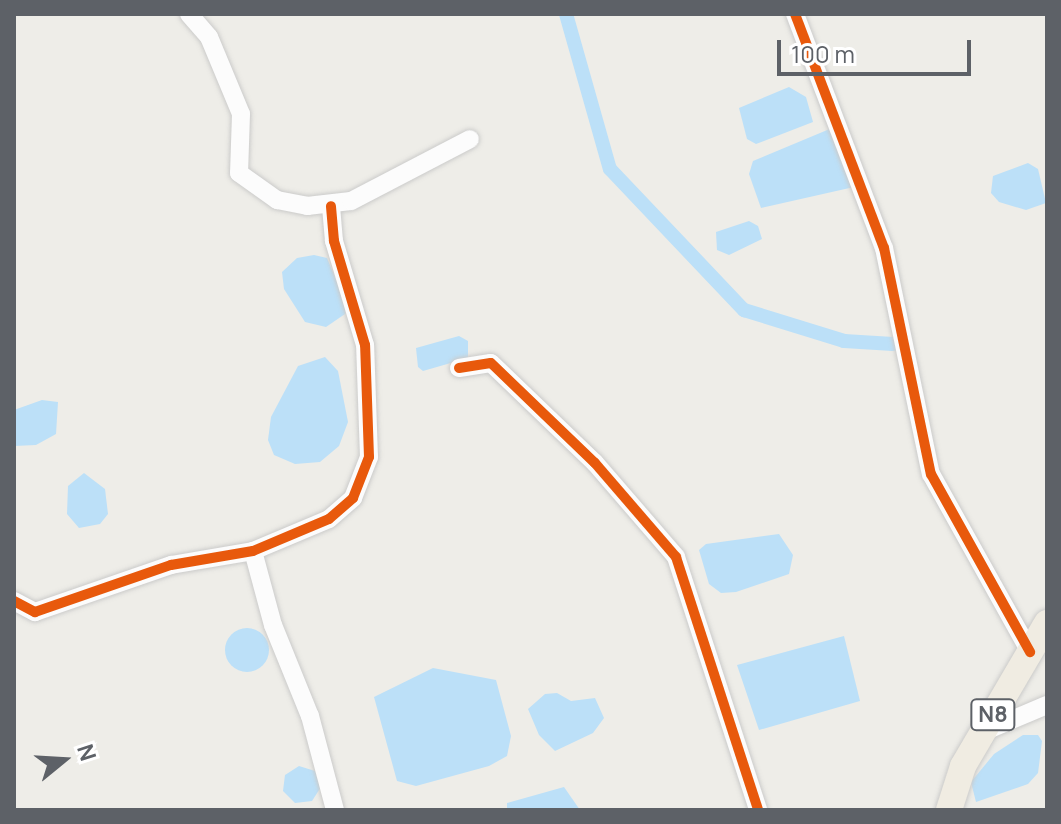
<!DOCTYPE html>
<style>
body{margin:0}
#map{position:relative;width:1061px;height:824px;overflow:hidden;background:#eeede8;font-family:Manrope,sans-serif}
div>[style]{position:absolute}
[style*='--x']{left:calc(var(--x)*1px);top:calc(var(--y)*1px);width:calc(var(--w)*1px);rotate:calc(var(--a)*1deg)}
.water>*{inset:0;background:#bce0f8}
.round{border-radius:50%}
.canal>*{height:14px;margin:-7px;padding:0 7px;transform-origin:7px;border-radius:7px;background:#bce0f8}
.roads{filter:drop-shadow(0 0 2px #cbcbca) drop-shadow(0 0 2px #cbcbca)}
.minor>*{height:18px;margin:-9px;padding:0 9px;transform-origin:9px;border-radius:9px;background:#fcfcfc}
.highway>*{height:26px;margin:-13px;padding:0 13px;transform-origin:13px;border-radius:13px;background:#f0ece2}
.cycleway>*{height:10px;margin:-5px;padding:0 5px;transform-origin:5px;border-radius:5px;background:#e8590c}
span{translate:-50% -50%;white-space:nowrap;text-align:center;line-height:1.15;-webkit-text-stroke:6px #fff;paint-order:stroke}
.shield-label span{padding:2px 6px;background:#fff;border:2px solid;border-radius:6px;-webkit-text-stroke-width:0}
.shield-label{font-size:22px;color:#5d6167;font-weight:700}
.frame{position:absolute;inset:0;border:16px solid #5d6167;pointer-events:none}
.north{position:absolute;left:24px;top:720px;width:80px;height:80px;-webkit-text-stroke:6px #fff;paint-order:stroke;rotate:72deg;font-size:22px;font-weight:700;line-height:32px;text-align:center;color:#5d6167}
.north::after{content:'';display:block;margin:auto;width:28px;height:36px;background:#5d6167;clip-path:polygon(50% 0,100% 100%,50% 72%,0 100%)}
.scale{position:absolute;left:777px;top:40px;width:194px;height:36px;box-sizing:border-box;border:4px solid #5d6167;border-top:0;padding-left:10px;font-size:24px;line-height:28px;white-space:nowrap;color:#5d6167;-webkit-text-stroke:6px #fff;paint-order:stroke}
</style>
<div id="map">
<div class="water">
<i style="clip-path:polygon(789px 87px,806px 97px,813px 122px,756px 144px,747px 139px,739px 108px)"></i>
<i style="clip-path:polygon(832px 128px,854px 187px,761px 208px,749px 174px,753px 161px)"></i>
<i style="clip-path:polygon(1028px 163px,1038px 169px,1046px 203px,1026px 210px,999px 202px,991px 193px,993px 176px)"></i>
<i style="clip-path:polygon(749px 221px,758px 226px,762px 239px,729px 255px,717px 250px,716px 232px)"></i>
<i style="clip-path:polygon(314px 255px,327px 258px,346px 304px,345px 314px,326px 327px,305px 322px,284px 289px,282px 272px,297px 258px)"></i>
<i style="clip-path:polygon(459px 336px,468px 341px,468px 358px,423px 371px,418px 367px,416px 348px)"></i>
<i style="clip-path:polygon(325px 357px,338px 371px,348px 422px,339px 446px,320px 462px,295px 464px,274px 455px,268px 440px,271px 417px,298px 366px)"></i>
<i style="clip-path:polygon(42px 400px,58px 402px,56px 434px,36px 445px,14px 446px,14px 410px)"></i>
<i style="clip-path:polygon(84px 473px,105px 489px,108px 514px,100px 524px,79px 528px,67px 514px,68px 486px)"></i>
<i style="clip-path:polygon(779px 534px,793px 555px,789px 574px,736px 592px,721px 593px,709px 584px,699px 550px,706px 544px)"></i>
<i class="round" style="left:225px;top:628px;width:44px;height:44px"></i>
<i style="clip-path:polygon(844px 636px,860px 701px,759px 730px,737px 665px)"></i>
<i style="clip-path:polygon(433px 668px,496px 680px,511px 736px,507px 756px,489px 766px,416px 786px,397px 781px,374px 697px)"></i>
<i style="clip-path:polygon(557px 693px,571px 701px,595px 698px,604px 718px,593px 733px,555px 751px,539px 735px,528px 709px,545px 694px)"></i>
<i style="clip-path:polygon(1023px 735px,1038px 735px,1042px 741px,1038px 773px,1028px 784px,976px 802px,971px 782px,994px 754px)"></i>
<i style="clip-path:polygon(299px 766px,315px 771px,321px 787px,312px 801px,295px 803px,283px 791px,285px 775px)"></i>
<i style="clip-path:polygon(564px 787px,580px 810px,507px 810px,507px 803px)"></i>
</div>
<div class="canal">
<i style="--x:566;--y:14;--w:161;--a:74.2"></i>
<i style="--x:610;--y:169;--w:195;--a:46.5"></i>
<i style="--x:744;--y:310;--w:105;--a:17.2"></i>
<i style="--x:844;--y:341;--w:49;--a:3.5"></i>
</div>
<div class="roads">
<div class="minor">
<i style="--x:189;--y:14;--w:30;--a:49"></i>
<i style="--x:209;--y:37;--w:83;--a:67.4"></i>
<i style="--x:241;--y:114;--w:59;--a:91.9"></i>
<i style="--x:239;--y:173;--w:47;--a:35.4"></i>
<i style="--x:277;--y:200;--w:31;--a:11"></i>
<i style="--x:307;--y:206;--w:44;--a:-6.5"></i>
<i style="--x:351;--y:201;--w:134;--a:-27.5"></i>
<i style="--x:795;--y:14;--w:250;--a:69.2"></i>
<i style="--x:884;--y:248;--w:231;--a:78.3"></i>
<i style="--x:931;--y:474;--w:204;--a:60.9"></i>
<i style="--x:459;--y:368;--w:32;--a:-9"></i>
<i style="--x:491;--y:363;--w:144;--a:43.9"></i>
<i style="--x:595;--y:463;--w:124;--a:49.2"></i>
<i style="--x:676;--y:557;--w:266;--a:72"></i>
<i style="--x:253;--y:551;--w:77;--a:74.9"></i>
<i style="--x:273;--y:625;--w:98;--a:67.9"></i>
<i style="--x:310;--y:716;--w:97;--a:75.1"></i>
<i style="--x:14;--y:601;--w:24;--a:28"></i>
<i style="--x:35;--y:612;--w:144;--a:-19.1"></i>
<i style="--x:171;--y:565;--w:83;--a:-9.7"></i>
<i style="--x:253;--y:551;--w:82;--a:-22.8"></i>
<i style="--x:329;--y:519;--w:32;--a:-41"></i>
<i style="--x:353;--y:498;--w:44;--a:-68.7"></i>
<i style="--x:369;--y:457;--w:112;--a:-92"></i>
<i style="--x:365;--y:345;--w:109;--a:-106.6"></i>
<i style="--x:334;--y:241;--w:35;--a:-95"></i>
<i style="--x:983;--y:732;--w:69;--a:-22.9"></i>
</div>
<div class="highway">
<i style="--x:949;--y:810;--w:46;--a:-72.3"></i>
<i style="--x:963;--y:766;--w:166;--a:-59.6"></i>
</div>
</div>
<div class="cycleway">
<i style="--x:795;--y:14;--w:250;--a:69.2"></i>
<i style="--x:884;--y:248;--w:231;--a:78.3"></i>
<i style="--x:931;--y:474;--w:204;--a:60.9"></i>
<i style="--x:459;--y:368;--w:32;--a:-9"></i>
<i style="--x:491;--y:363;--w:144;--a:43.9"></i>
<i style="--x:595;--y:463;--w:124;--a:49.2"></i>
<i style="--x:676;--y:557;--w:266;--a:72"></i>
<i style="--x:14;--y:601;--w:24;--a:28"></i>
<i style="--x:35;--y:612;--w:144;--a:-19.1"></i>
<i style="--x:171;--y:565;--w:83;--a:-9.7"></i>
<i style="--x:253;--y:551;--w:82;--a:-22.8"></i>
<i style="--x:329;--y:519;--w:32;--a:-41"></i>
<i style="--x:353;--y:498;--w:44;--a:-68.7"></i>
<i style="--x:369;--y:457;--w:112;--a:-92"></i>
<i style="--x:365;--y:345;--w:109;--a:-106.6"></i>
<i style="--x:334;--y:241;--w:35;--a:-95"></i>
</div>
<div class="shield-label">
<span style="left:993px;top:715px">N8</span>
</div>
<div class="frame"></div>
<div class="north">N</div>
<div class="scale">100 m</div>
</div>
